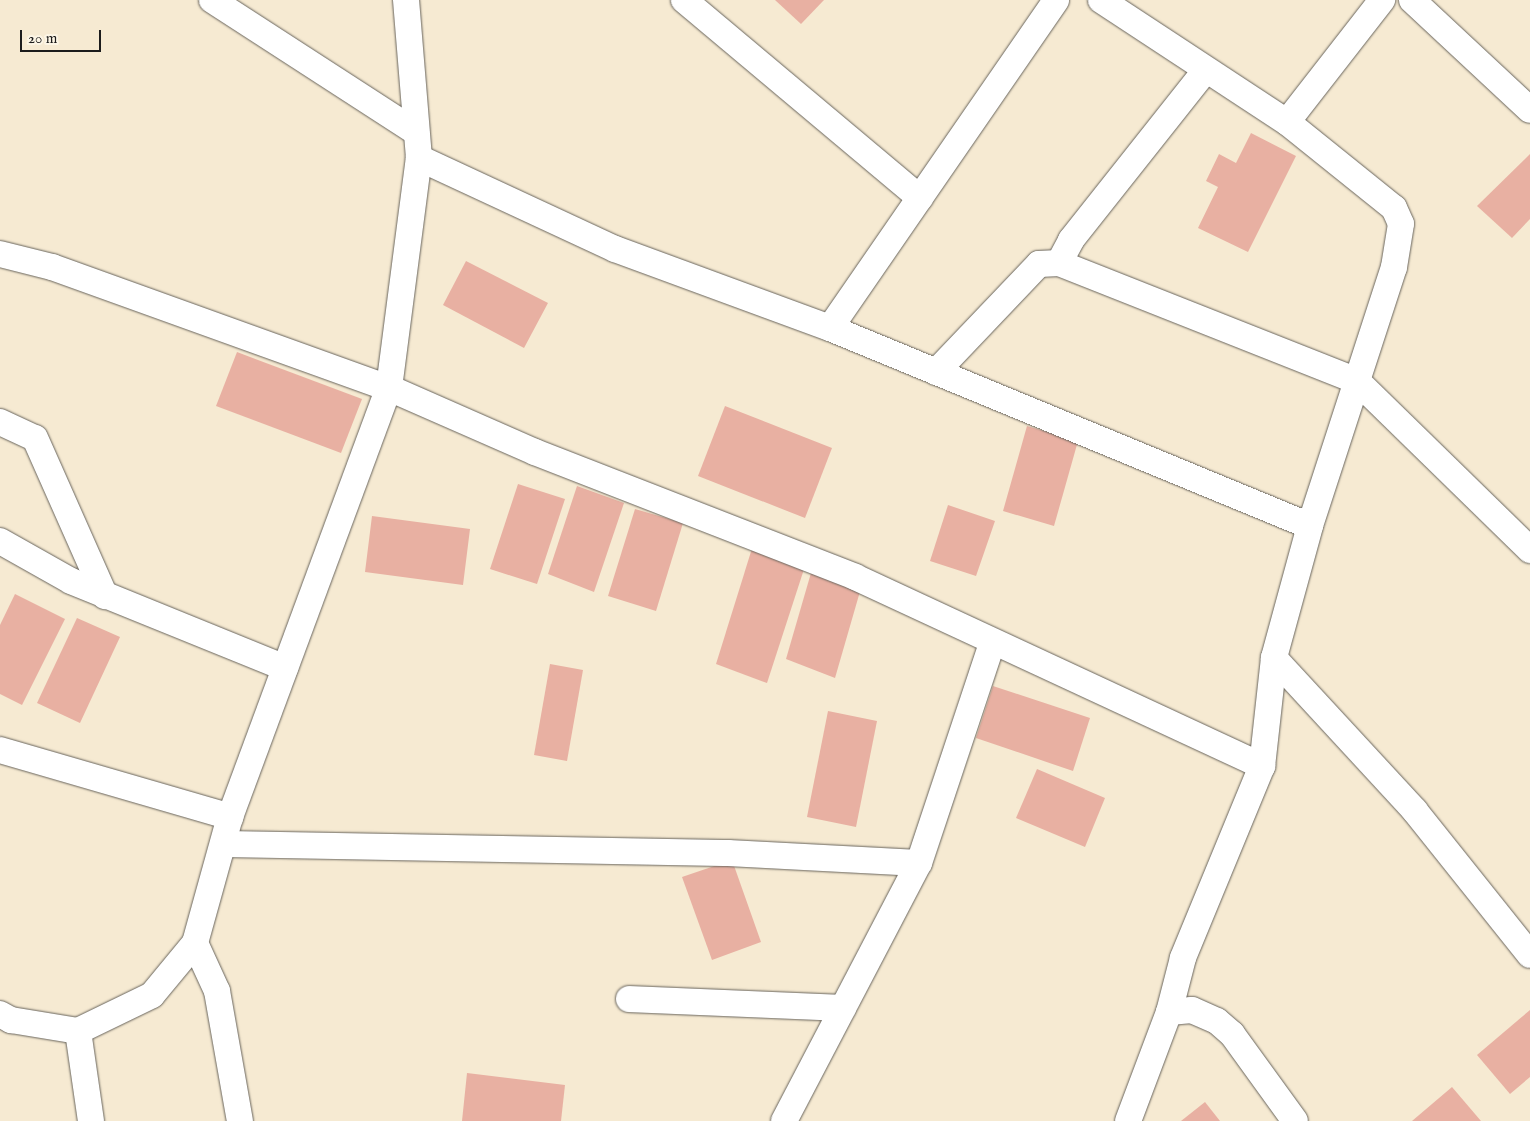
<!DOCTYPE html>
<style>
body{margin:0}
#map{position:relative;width:1530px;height:1121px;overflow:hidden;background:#f6ead2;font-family:"IM FELL English",serif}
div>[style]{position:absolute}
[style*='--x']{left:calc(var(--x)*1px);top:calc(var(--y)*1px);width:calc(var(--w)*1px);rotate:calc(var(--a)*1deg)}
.building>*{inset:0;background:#e8b0a2}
.roads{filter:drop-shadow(0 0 1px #68645c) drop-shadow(0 0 1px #68645c)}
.minor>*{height:26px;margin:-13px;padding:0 13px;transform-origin:13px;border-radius:13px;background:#fff}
span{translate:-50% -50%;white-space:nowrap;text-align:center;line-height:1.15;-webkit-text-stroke:4.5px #fcf5e5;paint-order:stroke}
.scale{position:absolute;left:20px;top:30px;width:81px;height:22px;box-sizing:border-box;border:2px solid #1c1c1c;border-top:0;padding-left:6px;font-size:15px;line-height:18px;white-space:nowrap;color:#1c1c1c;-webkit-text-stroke:4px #fcf5e5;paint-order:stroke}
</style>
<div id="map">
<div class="building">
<i style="clip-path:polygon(775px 0,824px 0,801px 24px)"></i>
<i style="clip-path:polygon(1251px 133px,1296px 156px,1248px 252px,1198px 228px,1218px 187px,1206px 181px,1219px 154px,1236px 163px)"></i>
<i style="clip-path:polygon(1530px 154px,1530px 219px,1512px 238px,1477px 206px)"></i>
<i style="clip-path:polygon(466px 261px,548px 303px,524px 348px,443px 305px)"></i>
<i style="clip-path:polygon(237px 352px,362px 399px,341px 453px,216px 406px)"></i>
<i style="clip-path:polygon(725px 406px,832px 448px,805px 518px,698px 476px)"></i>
<i style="clip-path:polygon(1027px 426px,1078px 441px,1054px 526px,1003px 511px)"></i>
<i style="clip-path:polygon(518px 484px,565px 499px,537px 584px,490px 569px)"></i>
<i style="clip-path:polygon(577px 486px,624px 503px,594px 592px,548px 574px)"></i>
<i style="clip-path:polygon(948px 505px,995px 521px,976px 576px,930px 561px)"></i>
<i style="clip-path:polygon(635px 509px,683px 523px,656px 611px,608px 596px)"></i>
<i style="clip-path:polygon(372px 516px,470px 529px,463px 585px,365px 572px)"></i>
<i style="clip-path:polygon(754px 542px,806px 563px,767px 683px,716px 664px)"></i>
<i style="clip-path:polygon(813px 566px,861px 588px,835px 678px,786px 659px)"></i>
<i style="clip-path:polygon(15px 594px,65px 619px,22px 705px,0 694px,0 625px)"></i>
<i style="clip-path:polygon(77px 618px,120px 637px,80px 723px,37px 703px)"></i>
<i style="clip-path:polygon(550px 664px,583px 670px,567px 761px,534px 755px)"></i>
<i style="clip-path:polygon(993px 686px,1090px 718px,1073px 771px,976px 738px)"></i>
<i style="clip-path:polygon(828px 711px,877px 721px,856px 827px,807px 817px)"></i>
<i style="clip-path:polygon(1037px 769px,1105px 798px,1085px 847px,1016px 818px)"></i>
<i style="clip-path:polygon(732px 860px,761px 942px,712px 960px,682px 877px)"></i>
<i style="clip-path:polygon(1530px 1010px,1530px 1077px,1510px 1094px,1477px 1055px)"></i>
<i style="clip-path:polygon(467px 1073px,565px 1085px,561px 1121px,462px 1121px)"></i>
<i style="clip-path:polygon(1452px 1087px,1481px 1121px,1412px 1121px)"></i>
<i style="clip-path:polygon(1205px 1102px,1220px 1121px,1181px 1121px)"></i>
</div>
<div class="roads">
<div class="minor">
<i style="--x:212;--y:0;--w:243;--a:32.9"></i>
<i style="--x:684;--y:0;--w:308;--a:40"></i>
<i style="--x:1101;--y:0;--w:222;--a:33.3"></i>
<i style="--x:1287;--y:122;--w:137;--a:38.8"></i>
<i style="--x:1394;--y:208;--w:17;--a:66"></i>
<i style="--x:1401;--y:224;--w:44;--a:99.2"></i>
<i style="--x:1394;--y:267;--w:272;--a:108"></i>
<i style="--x:1310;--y:526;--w:137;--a:105.3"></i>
<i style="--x:1274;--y:658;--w:109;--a:96.3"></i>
<i style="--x:1262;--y:766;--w:208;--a:112.4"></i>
<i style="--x:1183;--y:958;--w:56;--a:104.5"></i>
<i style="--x:1169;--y:1012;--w:116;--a:110.6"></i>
<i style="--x:1412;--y:0;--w:161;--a:43"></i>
<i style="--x:1287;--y:122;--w:155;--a:-52.1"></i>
<i style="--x:419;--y:158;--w:216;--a:24.9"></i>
<i style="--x:615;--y:249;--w:229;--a:20.2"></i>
<i style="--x:830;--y:328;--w:519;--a:22.42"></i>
<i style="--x:0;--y:254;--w:54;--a:14"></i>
<i style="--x:52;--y:267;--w:358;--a:19.8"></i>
<i style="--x:389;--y:388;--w:159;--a:23.7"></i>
<i style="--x:535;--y:452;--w:344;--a:21.3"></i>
<i style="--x:855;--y:577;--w:449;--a:24.9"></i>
<i style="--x:1059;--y:263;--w:26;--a:-62"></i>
<i style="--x:1071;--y:240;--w:216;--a:-51.6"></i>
<i style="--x:830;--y:328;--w:398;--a:-55.4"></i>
<i style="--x:936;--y:372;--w:149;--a:-46.4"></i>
<i style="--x:1039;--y:264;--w:20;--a:-3"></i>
<i style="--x:1059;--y:263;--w:321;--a:21.6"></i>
<i style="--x:1357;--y:381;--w:242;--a:44.3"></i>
<i style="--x:0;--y:422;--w:38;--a:25"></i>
<i style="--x:35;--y:438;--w:173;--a:66.1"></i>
<i style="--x:0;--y:541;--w:81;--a:29.4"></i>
<i style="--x:71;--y:581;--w:231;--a:22.1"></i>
<i style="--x:1274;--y:658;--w:208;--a:47.3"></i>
<i style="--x:1415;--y:811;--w:184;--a:51.4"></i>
<i style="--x:0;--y:750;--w:240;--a:16.2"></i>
<i style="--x:225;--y:844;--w:503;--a:1.03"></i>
<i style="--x:728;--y:853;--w:191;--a:3"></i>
<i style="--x:195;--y:943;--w:53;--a:65.4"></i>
<i style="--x:217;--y:991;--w:132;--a:80"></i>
<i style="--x:629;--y:999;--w:214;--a:2.4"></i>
<i style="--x:1169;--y:1012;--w:23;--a:-5"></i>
<i style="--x:1192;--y:1010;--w:27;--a:24"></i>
<i style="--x:1217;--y:1021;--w:20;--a:41"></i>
<i style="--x:1232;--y:1034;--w:107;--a:54.1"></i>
<i style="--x:0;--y:1014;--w:13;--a:29"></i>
<i style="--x:11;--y:1020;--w:68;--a:9.3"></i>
<i style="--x:78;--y:1031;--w:82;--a:-25.9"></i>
<i style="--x:152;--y:995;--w:67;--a:-50.4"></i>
<i style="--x:195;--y:943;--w:131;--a:-74.5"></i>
<i style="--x:230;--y:817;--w:458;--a:-69.7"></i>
<i style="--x:389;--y:388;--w:232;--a:-82.6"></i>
<i style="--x:419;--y:158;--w:159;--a:-94.7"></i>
<i style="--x:78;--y:1031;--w:91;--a:81.8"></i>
<i style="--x:784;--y:1121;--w:291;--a:-62.4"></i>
<i style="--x:919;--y:863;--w:231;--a:-71.6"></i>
</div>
</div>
<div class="scale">20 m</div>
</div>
